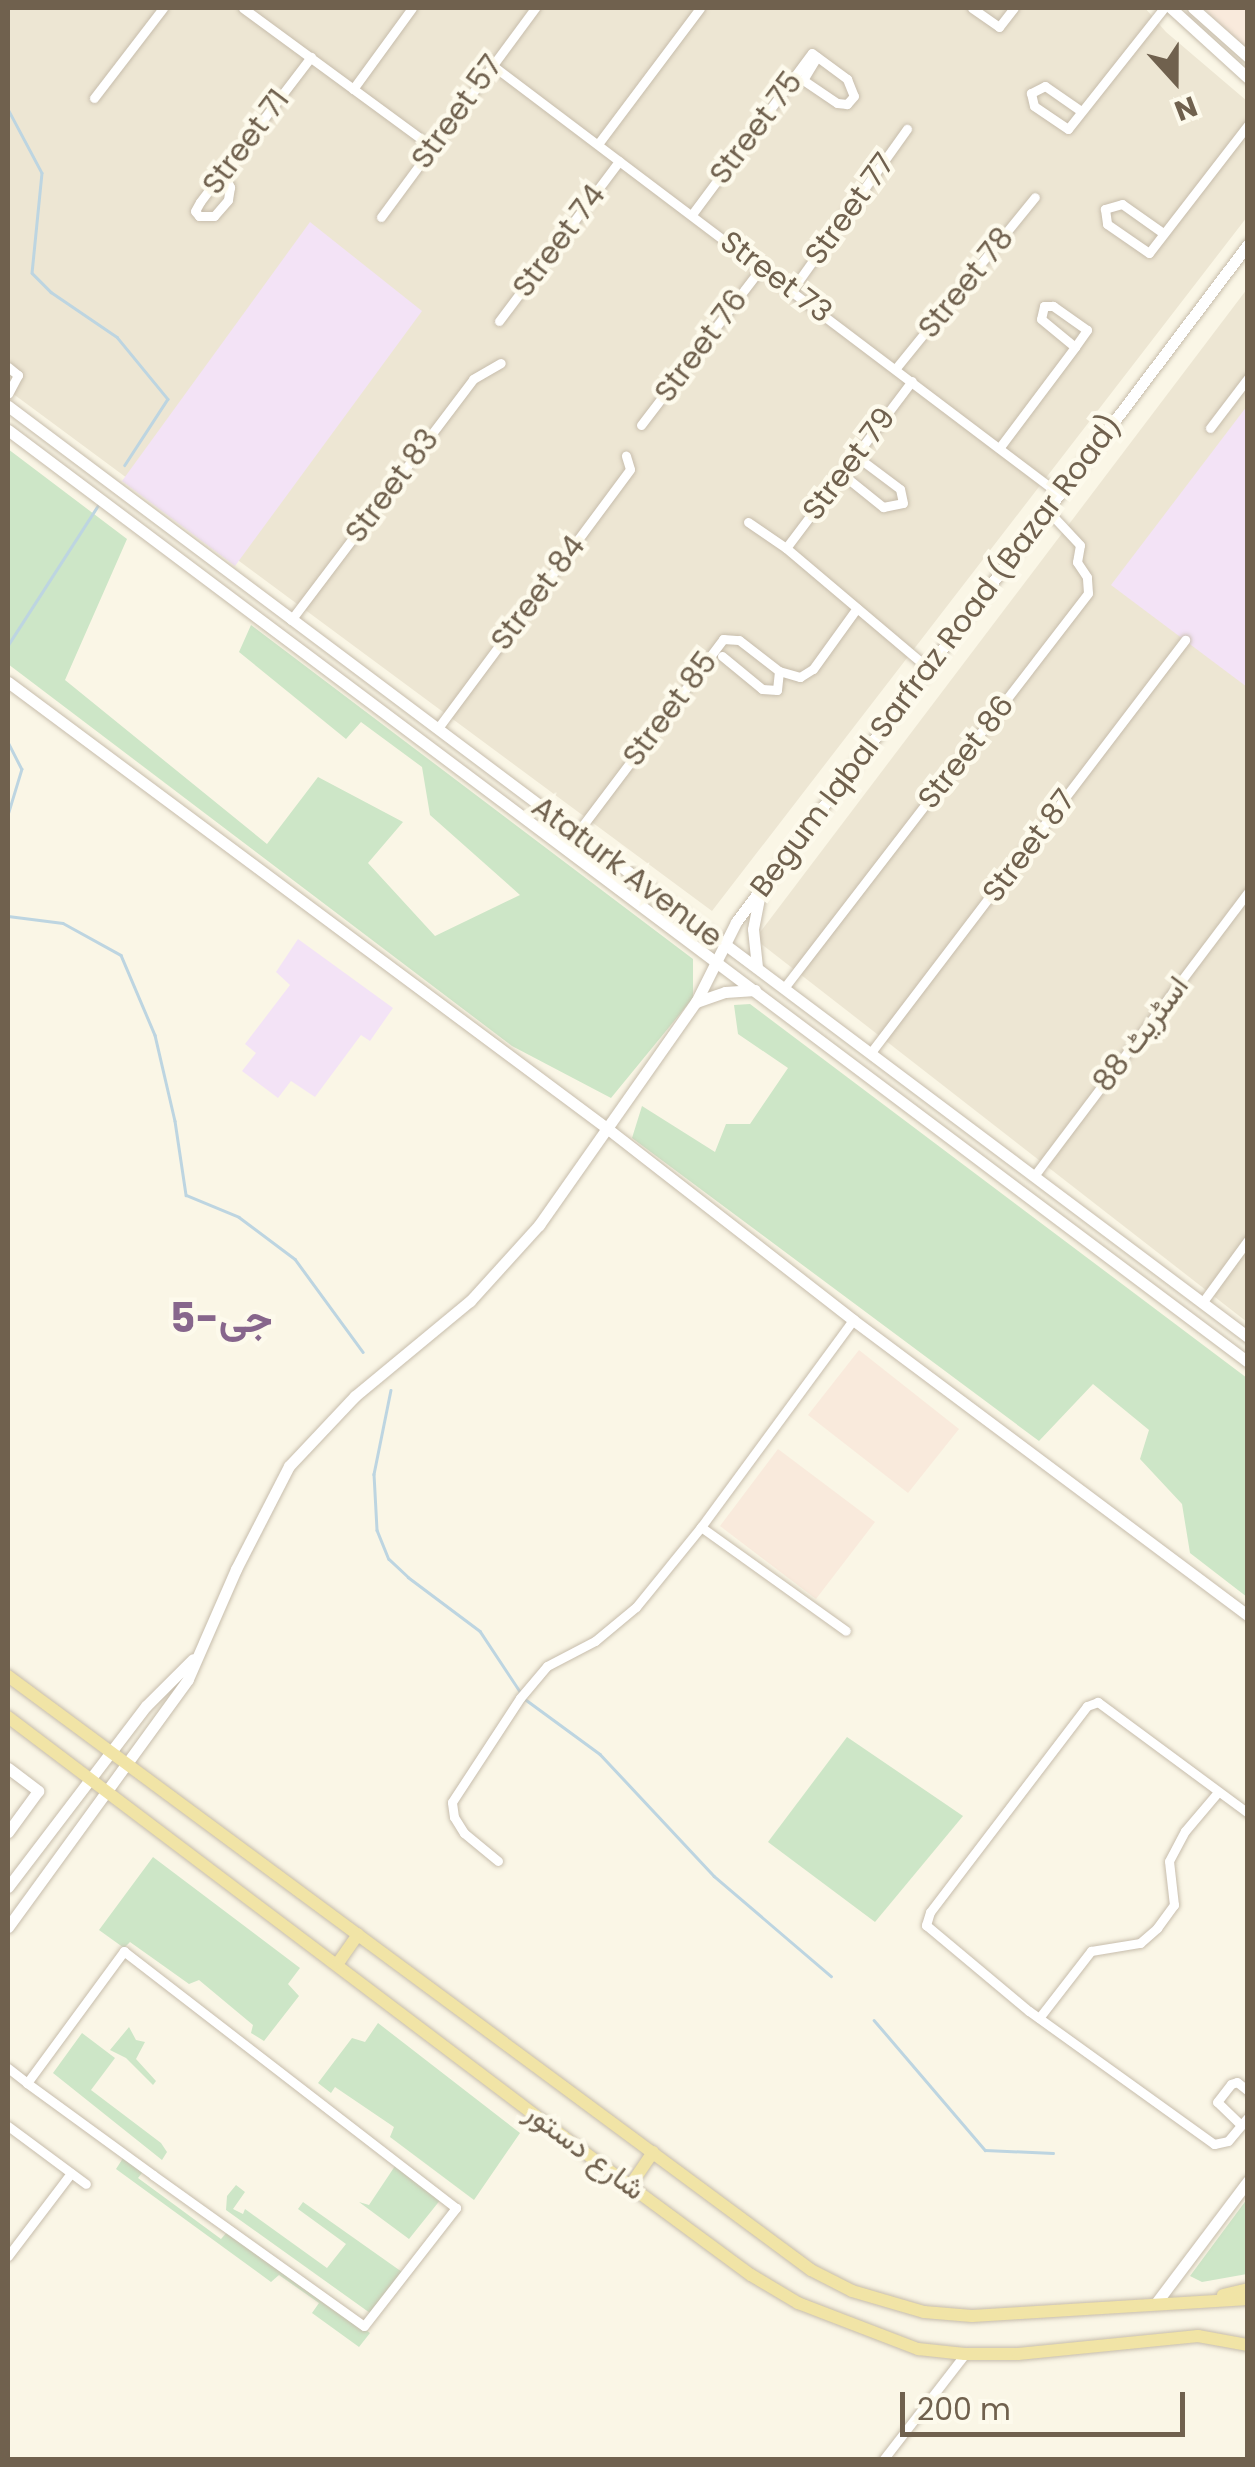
<!DOCTYPE html>
<meta charset="utf-8">
<style>
body{margin:0}
#map{position:relative;width:1255px;height:2467px;overflow:hidden;background:#faf6e6;font-family:Poppins,Vazirmatn,sans-serif}
div>[style]{position:absolute}
[style*='--x']{left:calc(var(--x)*1px);top:calc(var(--y)*1px);width:calc(var(--w)*1px);rotate:calc(var(--a)*1deg)}
.residential>*{inset:0;background:#ede6d3}
.commercial>*{inset:0;background:#f9eadc}
.education>*{inset:0;background:#f3e3f6}
.green>*{inset:0;background:#cde6c7}
.stream>*{height:2.5px;margin:-1.25px;padding:0 1.25px;transform-origin:1.25px;border-radius:1.25px;background:#bdd5e1}
.roads{filter:drop-shadow(0 0 2px #c7bdac) drop-shadow(0 0 2px #c7bdac)}
.street>*{height:9px;margin:-4.5px;padding:0 4.5px;transform-origin:4.5px;border-radius:4.5px;background:#fff}
.secondary>*{height:11px;margin:-5.5px;padding:0 5.5px;transform-origin:5.5px;border-radius:5.5px;background:#fff}
.primary>*{height:12px;margin:-6px;padding:0 6px;transform-origin:6px;border-radius:6px;background:#f1e4a6}
span{translate:-50% -50%;white-space:nowrap;text-align:center;line-height:1.15;-webkit-text-stroke:9px #fdfaec;paint-order:stroke}
.street-label{font-size:30px;color:#70614e}
.district-label{font-size:40px;color:#87668c;font-weight:700}
.frame{position:absolute;inset:0;border:10px solid #70614e;pointer-events:none}
.north{position:absolute;left:1125px;top:30px;width:100px;height:100px;-webkit-text-stroke:8px #fdfaec;paint-order:stroke;rotate:159deg;font-size:28px;font-weight:700;line-height:40px;text-align:center;color:#70614e}
.north::after{content:'';display:block;margin:auto;width:35px;height:45px;background:#70614e;clip-path:polygon(50% 0,100% 100%,50% 72%,0 100%)}
.scale{position:absolute;left:900px;top:2392px;width:285px;height:45px;box-sizing:border-box;border:5px solid #70614e;border-top:0;padding-left:12px;font-size:30px;line-height:35px;white-space:nowrap;color:#70614e;-webkit-text-stroke:8px #fdfaec;paint-order:stroke}
</style>
<div id="map">
<div class="residential">
<i style="clip-path:polygon(8px 8px,1145px 8px,1166px 32px,1247px 101px,1247px 217px,712px 911px,8px 390px)"></i>
<i style="clip-path:polygon(1247px 289px,1247px 1322px,755px 939px)"></i>
</div>
<div class="commercial">
<i style="clip-path:polygon(1203px 8px,1247px 8px,1247px 49px,1235px 38px)"></i>
<i style="clip-path:polygon(859px 1350px,959px 1429px,908px 1493px,808px 1415px)"></i>
<i style="clip-path:polygon(778px 1449px,875px 1522px,816px 1599px,720px 1526px)"></i>
</div>
<div class="education">
<i style="clip-path:polygon(310px 222px,422px 311px,235px 566px,122px 481px)"></i>
<i style="clip-path:polygon(1247px 406px,1247px 687px,1111px 585px)"></i>
<i style="clip-path:polygon(298px 939px,393px 1008px,370px 1041px,361px 1035px,315px 1097px,291px 1081px,278px 1098px,242px 1071px,256px 1053px,245px 1044px,290px 985px,276px 972px)"></i>
</div>
<div class="green">
<i style="clip-path:polygon(8px 449px,127px 539px,65px 680px,267px 844px,318px 777px,403px 822px,368px 863px,435px 936px,520px 895px,430px 815px,422px 767px,361px 722px,346px 739px,239px 652px,251px 625px,693px 959px,693px 998px,611px 1098px,512px 1046px,8px 664px)"></i>
<i style="clip-path:polygon(750px 1004px,1247px 1378px,1247px 1597px,1190px 1553px,1182px 1504px,1140px 1459px,1149px 1430px,1093px 1384px,1039px 1441px,632px 1138px,642px 1106px,715px 1152px,726px 1124px,750px 1124px,788px 1068px,738px 1034px,734px 1005px)"></i>
<i style="clip-path:polygon(847px 1737px,963px 1816px,875px 1922px,768px 1842px)"></i>
<i style="clip-path:polygon(153px 1857px,300px 1968px,288px 1984px,299px 1996px,264px 2041px,251px 2033px,253px 2025px,199px 1980px,189px 1984px,130px 1942px,124px 1948px,99px 1930px)"></i>
<i style="clip-path:polygon(378px 2023px,520px 2133px,474px 2200px,390px 2137px,394px 2127px,335px 2087px,331px 2093px,318px 2083px,352px 2038px,365px 2042px)"></i>
<i style="clip-path:polygon(129px 2027px,136px 2040px,145px 2042px,136px 2059px,156px 2081px,153px 2085px,126px 2058px,110px 2050px)"></i>
<i style="clip-path:polygon(82px 2033px,115px 2058px,91px 2090px,161px 2143px,167px 2152px,162px 2160px,53px 2073px)"></i>
<i style="clip-path:polygon(125px 2155px,145px 2169px,138px 2178px,221px 2239px,228px 2231px,370px 2333px,359px 2347px,312px 2313px,319px 2303px,279px 2275px,271px 2282px,116px 2169px)"></i>
<i style="clip-path:polygon(395px 2166px,441px 2199px,409px 2239px,359px 2202px,369px 2205px)"></i>
<i style="clip-path:polygon(236px 2185px,245px 2192px,233px 2209px,243px 2214px,245px 2209px,327px 2268px,346px 2244px,298px 2209px,303px 2202px,402px 2272px,370px 2313px,226px 2210px,227px 2196px)"></i>
<i style="clip-path:polygon(1247px 2199px,1247px 2274px,1202px 2282px,1190px 2276px)"></i>
</div>
<div class="stream">
<i style="--x:8;--y:109;--w:72;--a:62"></i>
<i style="--x:42;--y:173;--w:100;--a:95.7"></i>
<i style="--x:32;--y:273;--w:27;--a:45"></i>
<i style="--x:51;--y:292;--w:80;--a:34.3"></i>
<i style="--x:117;--y:337;--w:80;--a:50.6"></i>
<i style="--x:168;--y:399;--w:79;--a:123.1"></i>
<i style="--x:8;--y:645;--w:168;--a:-57.2"></i>
<i style="--x:8;--y:742;--w:30;--a:63"></i>
<i style="--x:22;--y:769;--w:48;--a:106.9"></i>
<i style="--x:8;--y:916;--w:55;--a:7.3"></i>
<i style="--x:63;--y:923;--w:66;--a:28.9"></i>
<i style="--x:121;--y:955;--w:87;--a:67"></i>
<i style="--x:155;--y:1035;--w:88;--a:76.9"></i>
<i style="--x:175;--y:1121;--w:75;--a:81.5"></i>
<i style="--x:186;--y:1195;--w:57;--a:22.5"></i>
<i style="--x:239;--y:1217;--w:70;--a:36.9"></i>
<i style="--x:295;--y:1259;--w:115;--a:53.8"></i>
<i style="--x:391;--y:1390;--w:86;--a:101.4"></i>
<i style="--x:374;--y:1474;--w:56;--a:86.9"></i>
<i style="--x:377;--y:1530;--w:31;--a:68"></i>
<i style="--x:389;--y:1559;--w:26;--a:43"></i>
<i style="--x:408;--y:1577;--w:90;--a:36.9"></i>
<i style="--x:480;--y:1631;--w:74;--a:56.5"></i>
<i style="--x:525;--y:1699;--w:93;--a:36.3"></i>
<i style="--x:600;--y:1754;--w:167;--a:46.9"></i>
<i style="--x:714;--y:1876;--w:154;--a:40.5"></i>
<i style="--x:874;--y:2020;--w:171;--a:49.5"></i>
<i style="--x:985;--y:2150;--w:68;--a:2.5"></i>
</div>
<div class="roads">
<div class="street">
<i style="--x:243;--y:8;--w:235;--a:36.3"></i>
<i style="--x:972;--y:8;--w:33;--a:35"></i>
<i style="--x:999;--y:27;--w:24;--a:-52"></i>
<i style="--x:492;--y:65;--w:710;--a:37.1"></i>
<i style="--x:353;--y:89;--w:100;--a:-53.9"></i>
<i style="--x:94;--y:98;--w:113;--a:-52.5"></i>
<i style="--x:1081;--y:111;--w:44;--a:-145.2"></i>
<i style="--x:1045;--y:86;--w:16;--a:153"></i>
<i style="--x:1031;--y:93;--w:13;--a:77"></i>
<i style="--x:1034;--y:106;--w:41;--a:34.1"></i>
<i style="--x:1068;--y:129;--w:154;--a:-51.6"></i>
<i style="--x:598;--y:144;--w:170;--a:-53.1"></i>
<i style="--x:223;--y:172;--w:17;--a:65"></i>
<i style="--x:230;--y:187;--w:13;--a:99"></i>
<i style="--x:228;--y:200;--w:21;--a:131"></i>
<i style="--x:214;--y:216;--w:15;--a:180"></i>
<i style="--x:199;--y:216;--w:6;--a:-129"></i>
<i style="--x:195;--y:211;--w:10;--a:-61"></i>
<i style="--x:200;--y:202;--w:38;--a:-53"></i>
<i style="--x:223;--y:172;--w:145;--a:-52.6"></i>
<i style="--x:693;--y:213;--w:199;--a:-53.4"></i>
<i style="--x:812;--y:53;--w:44;--a:36.6"></i>
<i style="--x:847;--y:79;--w:18;--a:68"></i>
<i style="--x:854;--y:96;--w:11;--a:131"></i>
<i style="--x:847;--y:104;--w:10;--a:-174"></i>
<i style="--x:837;--y:103;--w:41;--a:-145.9"></i>
<i style="--x:803;--y:80;--w:27;--a:-59"></i>
<i style="--x:381;--y:217;--w:260;--a:-53.6"></i>
<i style="--x:1163;--y:233;--w:50;--a:-144.7"></i>
<i style="--x:1122;--y:204;--w:18;--a:164"></i>
<i style="--x:1105;--y:209;--w:15;--a:82"></i>
<i style="--x:1107;--y:224;--w:51;--a:34.6"></i>
<i style="--x:1149;--y:253;--w:162;--a:-52.3"></i>
<i style="--x:792;--y:290;--w:198;--a:-54.5"></i>
<i style="--x:499;--y:321;--w:200;--a:-53.1"></i>
<i style="--x:8;--y:367;--w:13;--a:39"></i>
<i style="--x:18;--y:375;--w:21;--a:118"></i>
<i style="--x:896;--y:368;--w:220;--a:-50.9"></i>
<i style="--x:641;--y:425;--w:199;--a:-52.6"></i>
<i style="--x:1210;--y:428;--w:63;--a:-52.8"></i>
<i style="--x:1000;--y:447;--w:125;--a:-53.1"></i>
<i style="--x:1075;--y:347;--w:21;--a:-55"></i>
<i style="--x:1087;--y:330;--w:42;--a:-144.8"></i>
<i style="--x:1053;--y:306;--w:9;--a:180"></i>
<i style="--x:1044;--y:306;--w:13;--a:103"></i>
<i style="--x:1041;--y:319;--w:44;--a:39.5"></i>
<i style="--x:842;--y:474;--w:53;--a:38.8"></i>
<i style="--x:883;--y:507;--w:20;--a:-11"></i>
<i style="--x:903;--y:503;--w:14;--a:-102"></i>
<i style="--x:900;--y:489;--w:55;--a:-143.1"></i>
<i style="--x:748;--y:522;--w:46;--a:34.4"></i>
<i style="--x:786;--y:548;--w:187;--a:40.2"></i>
<i style="--x:786;--y:548;--w:209;--a:-53"></i>
<i style="--x:291;--y:620;--w:302;--a:-52.9"></i>
<i style="--x:473;--y:379;--w:32;--a:-30"></i>
<i style="--x:722;--y:656;--w:52;--a:39.5"></i>
<i style="--x:762;--y:689;--w:15;--a:4"></i>
<i style="--x:777;--y:690;--w:19;--a:-84"></i>
<i style="--x:438;--y:728;--w:322;--a:-53.4"></i>
<i style="--x:630;--y:469;--w:14;--a:-107"></i>
<i style="--x:577;--y:833;--w:243;--a:-53"></i>
<i style="--x:723;--y:639;--w:16;--a:4"></i>
<i style="--x:739;--y:640;--w:51;--a:37.8"></i>
<i style="--x:779;--y:671;--w:22;--a:16"></i>
<i style="--x:800;--y:677;--w:15;--a:-32"></i>
<i style="--x:813;--y:669;--w:75;--a:-54.2"></i>
<i style="--x:784;--y:988;--w:498;--a:-52.4"></i>
<i style="--x:1088;--y:593;--w:16;--a:-94"></i>
<i style="--x:1087;--y:577;--w:18;--a:-124"></i>
<i style="--x:1077;--y:562;--w:17;--a:-80"></i>
<i style="--x:1080;--y:545;--w:45;--a:-133.2"></i>
<i style="--x:872;--y:1051;--w:517;--a:-52.71"></i>
<i style="--x:1034;--y:1176;--w:356;--a:-53"></i>
<i style="--x:1202;--y:1303;--w:78;--a:-53.9"></i>
<i style="--x:701;--y:1527;--w:178;--a:35.6"></i>
<i style="--x:1248;--y:1813;--w:187;--a:-143.5"></i>
<i style="--x:1098;--y:1702;--w:12;--a:160"></i>
<i style="--x:1087;--y:1706;--w:259;--a:127.3"></i>
<i style="--x:930;--y:1912;--w:14;--a:107"></i>
<i style="--x:926;--y:1925;--w:134;--a:39.9"></i>
<i style="--x:1029;--y:2011;--w:228;--a:35.7"></i>
<i style="--x:1214;--y:2144;--w:14;--a:-12"></i>
<i style="--x:1228;--y:2141;--w:31;--a:-50"></i>
<i style="--x:498;--y:1861;--w:44;--a:-140.5"></i>
<i style="--x:464;--y:1833;--w:19;--a:-122"></i>
<i style="--x:454;--y:1817;--w:15;--a:-98"></i>
<i style="--x:452;--y:1802;--w:124;--a:-56.8"></i>
<i style="--x:520;--y:1698;--w:42;--a:-49.8"></i>
<i style="--x:547;--y:1666;--w:54;--a:-27.5"></i>
<i style="--x:595;--y:1641;--w:53;--a:-39.7"></i>
<i style="--x:636;--y:1607;--w:103;--a:-50.9"></i>
<i style="--x:701;--y:1527;--w:257;--a:-53.7"></i>
<i style="--x:1039;--y:2018;--w:85;--a:-52.2"></i>
<i style="--x:1091;--y:1951;--w:50;--a:-9.3"></i>
<i style="--x:1140;--y:1943;--w:23;--a:-41"></i>
<i style="--x:1157;--y:1928;--w:29;--a:-54"></i>
<i style="--x:1174;--y:1905;--w:44;--a:-96.5"></i>
<i style="--x:1169;--y:1861;--w:34;--a:-62"></i>
<i style="--x:1185;--y:1831;--w:51;--a:-49.8"></i>
<i style="--x:8;--y:2068;--w:24;--a:38"></i>
<i style="--x:27;--y:2083;--w:156;--a:36.1"></i>
<i style="--x:153;--y:2175;--w:259;--a:35.6"></i>
<i style="--x:364;--y:2326;--w:150;--a:-52.1"></i>
<i style="--x:456;--y:2208;--w:420;--a:-142.3"></i>
<i style="--x:124;--y:1951;--w:164;--a:126.3"></i>
<i style="--x:1241;--y:2125;--w:33;--a:-136"></i>
<i style="--x:1217;--y:2102;--w:23;--a:-52"></i>
<i style="--x:1231;--y:2084;--w:6;--a:-18"></i>
<i style="--x:1237;--y:2082;--w:14;--a:39"></i>
<i style="--x:8;--y:2126;--w:97;--a:36.6"></i>
<i style="--x:8;--y:2256;--w:104;--a:-52.8"></i>
<i style="--x:883;--y:2460;--w:134;--a:-52.3"></i>
</div>
<div class="secondary">
<i style="--x:1171;--y:8;--w:104;--a:42.3"></i>
<i style="--x:1193;--y:8;--w:74;--a:41.7"></i>
<i style="--x:8;--y:406;--w:1551;--a:36.9"></i>
<i style="--x:8;--y:430;--w:1551;--a:36.93"></i>
<i style="--x:8;--y:682;--w:748;--a:36.69"></i>
<i style="--x:608;--y:1129;--w:311;--a:37.9"></i>
<i style="--x:853;--y:1320;--w:493;--a:36.8"></i>
<i style="--x:757;--y:967;--w:38;--a:-96"></i>
<i style="--x:753;--y:929;--w:36;--a:-79"></i>
<i style="--x:696;--y:1002;--w:31;--a:-19"></i>
<i style="--x:725;--y:992;--w:30;--a:-4"></i>
<i style="--x:8;--y:1768;--w:38;--a:37"></i>
<i style="--x:38;--y:1791;--w:51;--a:126.2"></i>
<i style="--x:8;--y:1887;--w:228;--a:-52.7"></i>
<i style="--x:146;--y:1706;--w:66;--a:-45"></i>
<i style="--x:8;--y:1927;--w:306;--a:-54"></i>
<i style="--x:188;--y:1679;--w:120;--a:-66.4"></i>
<i style="--x:236;--y:1569;--w:116;--a:-62.8"></i>
<i style="--x:289;--y:1466;--w:96;--a:-46.7"></i>
<i style="--x:355;--y:1396;--w:149;--a:-39.6"></i>
<i style="--x:470;--y:1301;--w:103;--a:-47.8"></i>
<i style="--x:539;--y:1225;--w:273;--a:-54.9"></i>
<i style="--x:696;--y:1002;--w:89;--a:-63.4"></i>
<i style="--x:736;--y:922;--w:850;--a:-52.94"></i>
<i style="--x:1156;--y:2303;--w:153;--a:-53"></i>
</div>
<div class="primary">
<i style="--x:8;--y:1676;--w:999;--a:36.49"></i>
<i style="--x:811;--y:2270;--w:46;--a:27.1"></i>
<i style="--x:852;--y:2291;--w:75;--a:16.3"></i>
<i style="--x:924;--y:2312;--w:48;--a:4.8"></i>
<i style="--x:972;--y:2316;--w:277;--a:-3.5"></i>
<i style="--x:8;--y:1717;--w:698;--a:37.08"></i>
<i style="--x:565;--y:2138;--w:231;--a:36.4"></i>
<i style="--x:751;--y:2275;--w:55;--a:30.8"></i>
<i style="--x:798;--y:2303;--w:129;--a:21"></i>
<i style="--x:918;--y:2349;--w:47;--a:6.1"></i>
<i style="--x:965;--y:2354;--w:53;--a:0"></i>
<i style="--x:1018;--y:2354;--w:181;--a:-5.7"></i>
<i style="--x:1198;--y:2336;--w:51;--a:10.2"></i>
<i style="--x:338;--y:1963;--w:35;--a:-55"></i>
<i style="--x:630;--y:2186;--w:41;--a:-55.9"></i>
<i style="--x:1223;--y:2295;--w:26;--a:-13"></i>
</div>
</div>
<div class="street-label">
<span style="left:457px;top:112px;rotate:-54deg">Street 57</span>
<span style="left:756px;top:128px;rotate:-53deg">Street 75</span>
<span style="left:246px;top:142px;rotate:-53deg">Street 71</span>
<span style="left:850px;top:209px;rotate:-54deg">Street 77</span>
<span style="left:559px;top:241px;rotate:-53deg">Street 74</span>
<span style="left:776px;top:277px;rotate:37deg">Street 73</span>
<span style="left:966px;top:283px;rotate:-51deg">Street 78</span>
<span style="left:701px;top:346px;rotate:-53deg">Street 76</span>
<span style="left:849px;top:464px;rotate:-53deg">Street 79</span>
<span style="left:392px;top:486px;rotate:-53deg">Street 83</span>
<span style="left:538px;top:593px;rotate:-53deg">Street 84</span>
<span style="left:936px;top:656px;rotate:-53deg">Begum Iqbal Sarfraz Road (Bazar Road)</span>
<span style="left:670px;top:709px;rotate:-53deg">Street 85</span>
<span style="left:966px;top:752px;rotate:-52deg">Street 86</span>
<span style="left:1029px;top:846px;rotate:-53deg">Street 87</span>
<span style="left:627px;top:872px;rotate:37deg">Ataturk Avenue</span>
<span style="left:1141px;top:1034px;rotate:-53deg">اسٹریٹ 88</span>
<span style="left:585px;top:2151px;rotate:37deg">شارع دستور</span>
</div>
<div class="district-label">
<span style="left:221px;top:1318px">جی-5</span>
</div>
<div class="frame"></div>
<div class="north">N</div>
<div class="scale">200 m</div>
</div>
